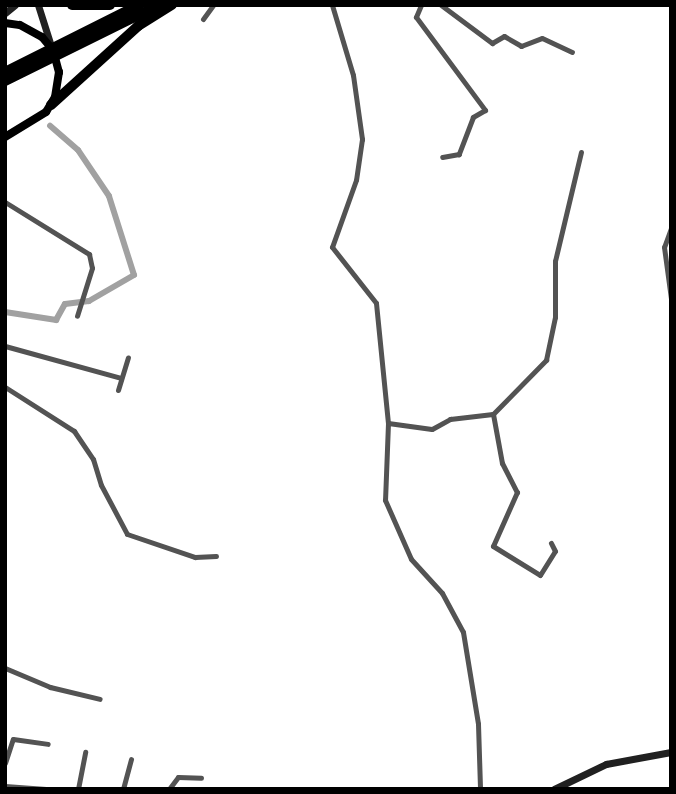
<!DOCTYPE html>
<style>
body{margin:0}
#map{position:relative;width:676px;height:794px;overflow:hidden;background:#fff;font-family:Roboto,sans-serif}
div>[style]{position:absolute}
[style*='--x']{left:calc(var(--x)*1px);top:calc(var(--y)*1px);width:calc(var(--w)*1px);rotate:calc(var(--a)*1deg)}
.canal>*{height:6px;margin:-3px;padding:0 3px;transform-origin:3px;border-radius:3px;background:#a1a1a1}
.street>*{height:5px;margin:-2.5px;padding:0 2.5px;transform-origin:2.5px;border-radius:2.5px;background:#535353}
.secondary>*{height:7px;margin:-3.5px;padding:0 3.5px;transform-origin:3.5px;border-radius:3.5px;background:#202020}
.primary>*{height:8px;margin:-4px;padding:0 4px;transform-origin:4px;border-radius:4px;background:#000}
.highway>*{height:10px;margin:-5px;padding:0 5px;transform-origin:5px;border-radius:5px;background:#000}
span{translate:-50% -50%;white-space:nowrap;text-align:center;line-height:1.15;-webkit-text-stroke:7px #fff;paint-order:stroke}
.frame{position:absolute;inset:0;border:7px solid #000;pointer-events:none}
</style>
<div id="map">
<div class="canal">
<i style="--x:5;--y:312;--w:52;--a:8.9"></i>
<i style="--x:56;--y:320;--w:18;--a:-61"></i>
<i style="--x:65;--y:304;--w:24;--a:-7"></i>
<i style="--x:89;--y:301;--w:52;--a:-30"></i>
<i style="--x:134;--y:275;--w:83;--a:-107.6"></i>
<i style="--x:109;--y:196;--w:55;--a:-124"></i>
<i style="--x:78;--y:150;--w:37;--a:-139"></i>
</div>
<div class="street">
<i style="--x:332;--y:5;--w:73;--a:73.3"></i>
<i style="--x:353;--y:75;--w:65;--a:82"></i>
<i style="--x:362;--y:139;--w:41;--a:98.3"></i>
<i style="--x:356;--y:180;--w:71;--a:109.7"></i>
<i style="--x:332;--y:247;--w:71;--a:51.8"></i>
<i style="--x:376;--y:303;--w:121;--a:84.3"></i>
<i style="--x:388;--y:423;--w:77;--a:92.2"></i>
<i style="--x:385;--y:500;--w:64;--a:66.2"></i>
<i style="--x:411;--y:559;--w:46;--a:47.6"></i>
<i style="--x:442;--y:593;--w:44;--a:61.7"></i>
<i style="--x:463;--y:632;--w:93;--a:80.7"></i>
<i style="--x:478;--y:724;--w:65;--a:88.2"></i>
<i style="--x:421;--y:5;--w:13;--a:113"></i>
<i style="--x:416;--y:17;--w:116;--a:53.4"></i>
<i style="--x:485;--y:110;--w:14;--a:150"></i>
<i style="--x:473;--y:117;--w:40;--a:111"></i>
<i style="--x:459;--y:154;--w:17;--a:170"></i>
<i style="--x:441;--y:5;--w:64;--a:36.7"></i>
<i style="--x:492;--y:43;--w:14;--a:-30"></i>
<i style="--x:504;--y:36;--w:20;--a:30"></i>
<i style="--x:521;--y:46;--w:22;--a:-21"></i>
<i style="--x:542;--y:38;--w:33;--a:25"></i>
<i style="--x:203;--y:19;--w:17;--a:-54"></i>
<i style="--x:671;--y:63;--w:60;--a:90"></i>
<i style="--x:5;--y:202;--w:99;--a:31.8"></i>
<i style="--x:89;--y:254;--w:14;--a:78"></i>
<i style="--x:92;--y:268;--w:50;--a:107.4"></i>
<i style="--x:671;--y:228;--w:20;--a:110"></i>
<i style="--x:664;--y:247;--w:52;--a:82.3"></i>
<i style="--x:5;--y:346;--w:120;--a:15.4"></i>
<i style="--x:5;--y:387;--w:82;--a:32.5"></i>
<i style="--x:74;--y:431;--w:34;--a:56"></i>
<i style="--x:93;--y:459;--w:27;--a:73"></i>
<i style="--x:101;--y:485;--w:55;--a:62"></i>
<i style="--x:127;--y:534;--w:72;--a:18.7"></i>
<i style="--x:195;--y:557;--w:21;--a:-3"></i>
<i style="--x:118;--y:390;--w:34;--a:-73"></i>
<i style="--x:493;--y:414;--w:50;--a:79.6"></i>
<i style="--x:502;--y:463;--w:33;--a:63"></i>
<i style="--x:517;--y:492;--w:59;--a:114"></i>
<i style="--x:493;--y:546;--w:55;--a:31.7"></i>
<i style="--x:540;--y:575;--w:28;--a:-58"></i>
<i style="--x:555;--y:551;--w:9;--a:-117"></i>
<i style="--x:388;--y:423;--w:44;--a:7.8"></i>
<i style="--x:432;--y:429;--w:21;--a:-29"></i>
<i style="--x:450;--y:419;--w:43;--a:-6.6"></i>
<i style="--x:493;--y:414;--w:76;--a:-45.5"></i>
<i style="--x:546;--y:360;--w:44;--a:-78.2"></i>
<i style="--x:555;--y:317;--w:56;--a:-90"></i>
<i style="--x:555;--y:261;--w:112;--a:-76.6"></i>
<i style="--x:5;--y:668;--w:49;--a:22.9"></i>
<i style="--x:50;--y:687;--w:51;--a:13.5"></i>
<i style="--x:5;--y:763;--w:25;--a:-72"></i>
<i style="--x:13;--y:739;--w:35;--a:8"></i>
<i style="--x:5;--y:786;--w:41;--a:4.2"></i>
<i style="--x:78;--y:789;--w:38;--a:-79"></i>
<i style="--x:123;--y:789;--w:31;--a:-75"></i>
<i style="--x:169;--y:789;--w:15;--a:-53"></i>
<i style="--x:178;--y:777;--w:23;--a:2"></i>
</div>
<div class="secondary">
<i style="--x:38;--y:5;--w:43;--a:72.4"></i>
<i style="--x:5;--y:13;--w:13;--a:-39"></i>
<i style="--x:554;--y:789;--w:58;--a:-25.7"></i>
<i style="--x:606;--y:764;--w:66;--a:-10.5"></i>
</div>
<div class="primary">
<i style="--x:5;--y:23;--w:15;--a:8"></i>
<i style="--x:20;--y:25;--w:25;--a:29"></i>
<i style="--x:42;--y:37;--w:17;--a:50"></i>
<i style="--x:53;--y:50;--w:23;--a:75"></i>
<i style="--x:59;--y:72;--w:25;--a:99"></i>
<i style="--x:55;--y:97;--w:17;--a:121"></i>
<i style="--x:46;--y:112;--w:48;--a:148.6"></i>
</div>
<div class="highway">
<i style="--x:72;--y:5;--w:38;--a:0"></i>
<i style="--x:5;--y:72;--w:150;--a:-26.6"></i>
<i style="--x:5;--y:81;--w:172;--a:-26.3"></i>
<i style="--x:51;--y:105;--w:118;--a:-42.2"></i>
<i style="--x:138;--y:26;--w:40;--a:-32"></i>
</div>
<div class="frame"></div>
</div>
